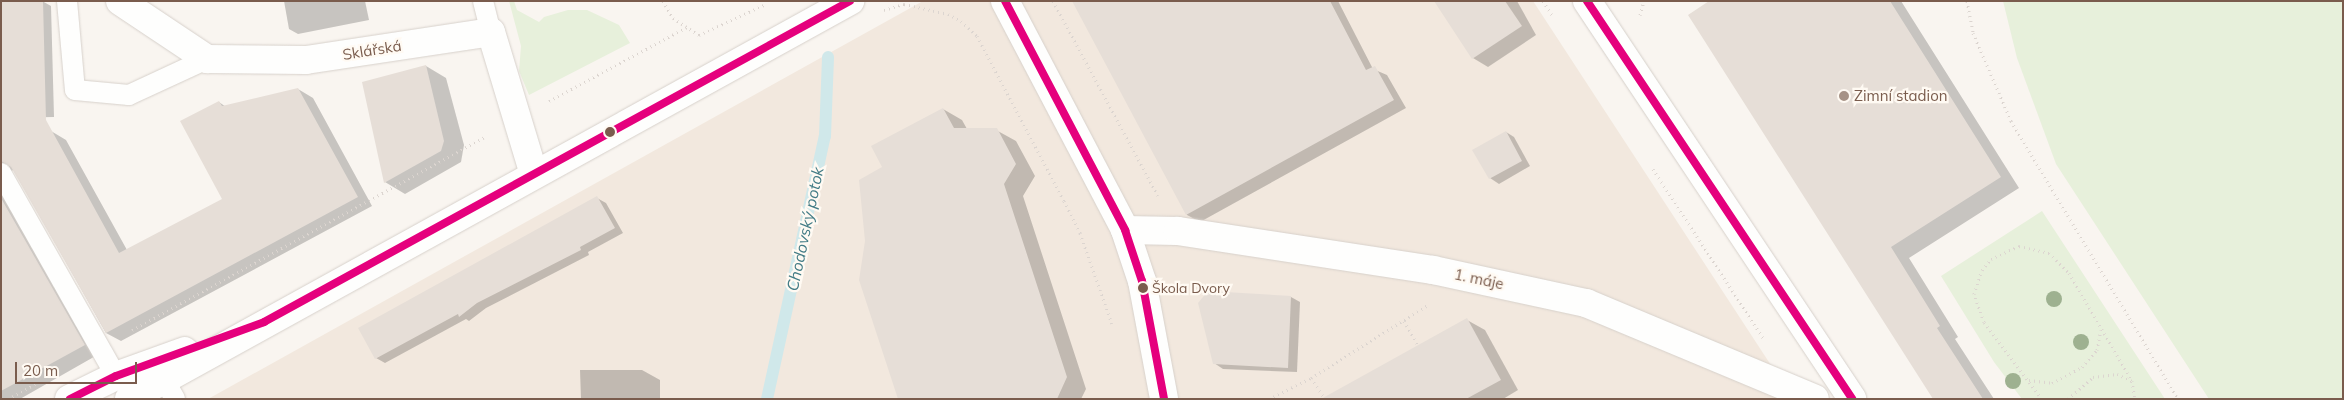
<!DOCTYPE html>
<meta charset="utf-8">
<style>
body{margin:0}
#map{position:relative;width:2344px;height:400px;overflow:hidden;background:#f9f5f0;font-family:Mulish,sans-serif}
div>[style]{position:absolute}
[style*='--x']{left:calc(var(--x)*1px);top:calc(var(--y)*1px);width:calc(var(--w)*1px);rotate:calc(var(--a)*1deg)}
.residential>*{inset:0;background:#f2e8de}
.green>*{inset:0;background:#e7f0db}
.shadow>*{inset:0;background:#0003}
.stream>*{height:12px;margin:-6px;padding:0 6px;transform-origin:6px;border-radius:6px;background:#d0e8ea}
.building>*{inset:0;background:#e6ded7}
.path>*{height:3px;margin-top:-1.5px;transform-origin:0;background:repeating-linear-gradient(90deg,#dcd5d0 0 1px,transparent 0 5px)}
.roads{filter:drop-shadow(0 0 1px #d7d1cb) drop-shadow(0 0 1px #d7d1cb)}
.service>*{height:20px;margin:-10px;padding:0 10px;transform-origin:10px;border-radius:10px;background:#fefefd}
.minor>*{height:28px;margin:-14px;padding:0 14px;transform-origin:14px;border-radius:14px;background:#fefefd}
.tertiary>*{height:28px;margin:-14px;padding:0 14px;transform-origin:14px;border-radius:14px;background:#fefefd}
.bus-1>*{height:8px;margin:-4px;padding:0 4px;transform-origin:4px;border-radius:4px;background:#e5007d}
.trees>*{width:16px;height:16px;margin:-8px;border-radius:50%;background:#9eb190}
.dots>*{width:14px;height:14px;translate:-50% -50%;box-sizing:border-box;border:2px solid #fffaf3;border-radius:50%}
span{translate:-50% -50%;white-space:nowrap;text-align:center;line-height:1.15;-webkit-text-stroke:4.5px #fffaf3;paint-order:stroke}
.bus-label{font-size:14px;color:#7a5c4d}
.left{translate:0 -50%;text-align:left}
.street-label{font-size:15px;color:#7a5c4d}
.poi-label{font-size:15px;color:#7a5c4d}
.water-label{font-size:16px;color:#437c86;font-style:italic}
.frame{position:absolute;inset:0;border:2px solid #7a5c4d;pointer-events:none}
.scale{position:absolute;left:15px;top:362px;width:122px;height:22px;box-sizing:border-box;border:2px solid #7a5c4d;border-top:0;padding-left:6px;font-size:15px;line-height:18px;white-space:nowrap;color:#7a5c4d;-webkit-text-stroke:4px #fffaf3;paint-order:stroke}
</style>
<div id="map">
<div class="residential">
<i style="clip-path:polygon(923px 1px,1533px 1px,1793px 399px,208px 399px)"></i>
</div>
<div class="green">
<i style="clip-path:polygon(509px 1px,514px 1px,517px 10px,539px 22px,544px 17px,568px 10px,587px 10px,619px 25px,630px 43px,529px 95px,519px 71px,521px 46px)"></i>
<i style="clip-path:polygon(2003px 1px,2343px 1px,2343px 399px,2209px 399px,2056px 164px,2017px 58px)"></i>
<i style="clip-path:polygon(2042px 211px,2165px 399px,2022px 399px,1994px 362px,1941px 276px)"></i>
</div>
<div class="shadow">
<i style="clip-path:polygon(42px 1px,51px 6px,54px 117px,1px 118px)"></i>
<i style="clip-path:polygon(284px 1px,365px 1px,369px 20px,298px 34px,289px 29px)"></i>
<i style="clip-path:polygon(1074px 1px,1338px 1px,1373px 69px,1387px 75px,1406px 108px,1200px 222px,1187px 215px)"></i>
<i style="clip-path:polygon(1435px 1px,1517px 1px,1536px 35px,1488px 67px,1473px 58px)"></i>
<i style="clip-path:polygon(1711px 1px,1901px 1px,2019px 188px,1909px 258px,1958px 337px,1955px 339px,1994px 399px,1935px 399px,1689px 15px)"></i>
<i style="clip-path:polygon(426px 66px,446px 78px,464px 145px,461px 162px,405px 194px,385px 182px)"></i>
<i style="clip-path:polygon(298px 89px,313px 98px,372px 206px,121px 341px,106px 333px,14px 170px,10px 171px,99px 354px,20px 399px,1px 399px,1px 159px,51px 131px,66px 140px,127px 250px,224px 199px,219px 102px,226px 107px)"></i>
<i style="clip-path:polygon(943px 109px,962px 120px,967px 129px,996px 130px,1016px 141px,1035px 176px,1023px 196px,1086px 389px,1081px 399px,899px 399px,884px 168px)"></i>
<i style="clip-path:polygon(1506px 132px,1514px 137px,1530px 166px,1499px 184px,1490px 178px)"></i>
<i style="clip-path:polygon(597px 198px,606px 203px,623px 233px,588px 252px,589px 255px,486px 308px,469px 321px,466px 319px,385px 363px,376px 358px)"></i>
<i style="clip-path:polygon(1291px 297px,1300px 302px,1297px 372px,1223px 369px,1214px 363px)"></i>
<i style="clip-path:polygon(1467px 320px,1485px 330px,1518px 390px,1503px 399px,1324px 399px)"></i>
<i style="clip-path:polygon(580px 370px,642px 370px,660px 380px,660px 399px,581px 399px)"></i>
</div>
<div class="stream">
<i style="--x:767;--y:399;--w:269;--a:-77.6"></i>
<i style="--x:825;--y:136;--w:79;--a:-87.8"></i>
</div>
<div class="building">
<i style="clip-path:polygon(1px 1px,43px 1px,46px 120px,119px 253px,222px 199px,180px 121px,219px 101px,222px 106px,298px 88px,358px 197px,106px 333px,11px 167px,1px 161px)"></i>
<i style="clip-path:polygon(1072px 1px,1330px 1px,1366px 70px,1375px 66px,1394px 100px,1186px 215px)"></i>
<i style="clip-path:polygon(1434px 1px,1505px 1px,1522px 26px,1472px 59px)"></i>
<i style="clip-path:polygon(1709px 1px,1890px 1px,2001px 177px,1891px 247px,1940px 326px,1937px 328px,1983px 399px,1933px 399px,1688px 15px)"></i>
<i style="clip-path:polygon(426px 65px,444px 141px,441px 151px,384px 183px,362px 82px)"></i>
<i style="clip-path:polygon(943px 108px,954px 128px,997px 128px,1016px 164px,1004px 184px,1067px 377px,1057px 399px,898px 399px,859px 280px,865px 241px,859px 180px,882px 167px,871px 146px)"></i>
<i style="clip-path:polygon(1506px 131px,1522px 161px,1489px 179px,1472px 150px)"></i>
<i style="clip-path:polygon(597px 196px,615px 228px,580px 247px,581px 250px,477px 303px,459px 317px,458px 314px,375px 359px,358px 328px)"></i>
<i style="clip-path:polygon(1px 198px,85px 345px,1px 391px)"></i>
<i style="clip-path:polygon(1208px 291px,1291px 296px,1288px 368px,1213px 364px,1198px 303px)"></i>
<i style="clip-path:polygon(1467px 318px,1501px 380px,1466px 399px,1321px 399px)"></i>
</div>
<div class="path">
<i style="--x:663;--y:1;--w:20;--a:60"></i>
<i style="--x:673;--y:18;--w:31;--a:33"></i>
<i style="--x:699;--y:35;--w:74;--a:-24.8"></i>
<i style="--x:1053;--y:1;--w:221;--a:61.7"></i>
<i style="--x:1543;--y:1;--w:17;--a:57"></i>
<i style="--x:1967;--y:1;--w:33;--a:79"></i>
<i style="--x:1973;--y:33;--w:96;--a:66.6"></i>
<i style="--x:2011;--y:121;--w:324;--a:59"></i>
<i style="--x:884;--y:10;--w:21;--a:-17"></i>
<i style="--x:904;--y:4;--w:45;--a:12.8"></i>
<i style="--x:948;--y:14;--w:15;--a:28"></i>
<i style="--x:961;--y:21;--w:22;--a:43"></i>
<i style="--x:977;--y:36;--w:187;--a:62.2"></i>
<i style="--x:1064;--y:201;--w:36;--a:63"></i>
<i style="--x:1080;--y:233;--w:96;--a:70.6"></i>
<i style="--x:1640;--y:15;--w:15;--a:-74"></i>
<i style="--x:549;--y:101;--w:157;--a:-28.2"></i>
<i style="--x:1653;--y:169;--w:202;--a:56.9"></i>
<i style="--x:1404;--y:321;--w:28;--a:60"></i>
<i style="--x:132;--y:330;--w:404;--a:-28.7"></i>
<i style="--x:1311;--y:378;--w:23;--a:56"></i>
<i style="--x:2029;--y:380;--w:23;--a:7"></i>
<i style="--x:2052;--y:383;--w:34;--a:-28"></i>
<i style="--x:2082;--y:367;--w:23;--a:-49"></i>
<i style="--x:2097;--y:350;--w:20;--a:-79"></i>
<i style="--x:8;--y:399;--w:33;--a:-29"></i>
<i style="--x:1269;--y:399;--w:47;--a:-26.6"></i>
<i style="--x:1311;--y:378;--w:138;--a:-32"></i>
<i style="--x:2042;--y:399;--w:96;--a:-127"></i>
<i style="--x:1984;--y:322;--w:30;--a:-110"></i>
<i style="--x:1974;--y:294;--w:25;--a:-72"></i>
<i style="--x:1982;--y:270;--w:14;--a:-51"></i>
<i style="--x:1991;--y:259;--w:31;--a:-25"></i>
<i style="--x:2019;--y:246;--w:31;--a:13"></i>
<i style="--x:2049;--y:253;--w:28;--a:45"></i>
<i style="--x:2069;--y:273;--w:125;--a:59.7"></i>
<i style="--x:2132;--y:381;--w:18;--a:81"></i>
<i style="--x:2068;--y:399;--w:33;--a:-41"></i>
<i style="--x:2093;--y:377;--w:24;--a:-7"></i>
<i style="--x:2117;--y:374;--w:17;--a:25"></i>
</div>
<div class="roads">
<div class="service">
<i style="--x:67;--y:1;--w:89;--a:84.9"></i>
<i style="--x:75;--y:90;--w:54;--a:5.3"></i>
<i style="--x:129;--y:95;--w:86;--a:-24.8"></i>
<i style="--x:483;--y:1;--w:32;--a:76"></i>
<i style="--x:1;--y:173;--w:233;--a:60.5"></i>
<i style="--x:163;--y:378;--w:24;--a:60"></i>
</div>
<div class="minor">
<i style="--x:120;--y:1;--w:105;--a:33.7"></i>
<i style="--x:207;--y:59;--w:99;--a:0.6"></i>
<i style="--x:306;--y:60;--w:187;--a:-8.6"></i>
<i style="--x:491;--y:32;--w:148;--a:73.2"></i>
<i style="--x:1005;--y:1;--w:259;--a:62.3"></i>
<i style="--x:1125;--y:230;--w:54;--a:71.6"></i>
<i style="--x:1142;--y:281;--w:120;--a:79.4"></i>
<i style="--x:1125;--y:230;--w:53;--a:1.1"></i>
<i style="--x:1178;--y:231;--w:258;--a:8.7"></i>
<i style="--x:1433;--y:270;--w:157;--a:12.2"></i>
<i style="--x:1586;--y:303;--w:248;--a:22.7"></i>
</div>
<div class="tertiary">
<i style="--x:1587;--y:1;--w:478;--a:56.3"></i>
<i style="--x:69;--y:399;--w:52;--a:-26.1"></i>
<i style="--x:116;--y:376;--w:73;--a:-19.9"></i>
<i style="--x:129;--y:399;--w:824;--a:-28.9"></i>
</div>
</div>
<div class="bus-1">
<i style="--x:1005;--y:1;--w:259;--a:62.3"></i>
<i style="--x:1125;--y:230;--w:54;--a:71.6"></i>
<i style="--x:1142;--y:281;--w:120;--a:79.4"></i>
<i style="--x:1587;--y:1;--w:478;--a:56.3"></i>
<i style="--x:70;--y:399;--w:51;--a:-26.6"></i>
<i style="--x:116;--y:376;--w:158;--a:-20"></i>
<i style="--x:264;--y:322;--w:668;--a:-28.71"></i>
</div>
<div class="trees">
<i style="left:2054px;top:299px"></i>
<i style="left:2081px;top:342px"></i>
<i style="left:2013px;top:381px"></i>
</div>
<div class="dots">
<i style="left:1844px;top:96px;background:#a69286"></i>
<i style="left:610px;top:132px;background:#7a5c4d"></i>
<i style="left:1143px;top:288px;background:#7a5c4d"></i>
</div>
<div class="bus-label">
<span class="left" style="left:1152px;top:288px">Škola Dvory</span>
</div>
<div class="street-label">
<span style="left:372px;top:50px;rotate:-9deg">Sklářská</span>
<span style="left:1479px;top:279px;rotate:12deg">1. máje</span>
</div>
<div class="poi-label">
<span class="left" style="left:1854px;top:96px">Zimní stadion</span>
</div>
<div class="water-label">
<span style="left:805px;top:229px;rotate:-78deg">Chodovský potok</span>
</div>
<div class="frame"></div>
<div class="scale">20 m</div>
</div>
